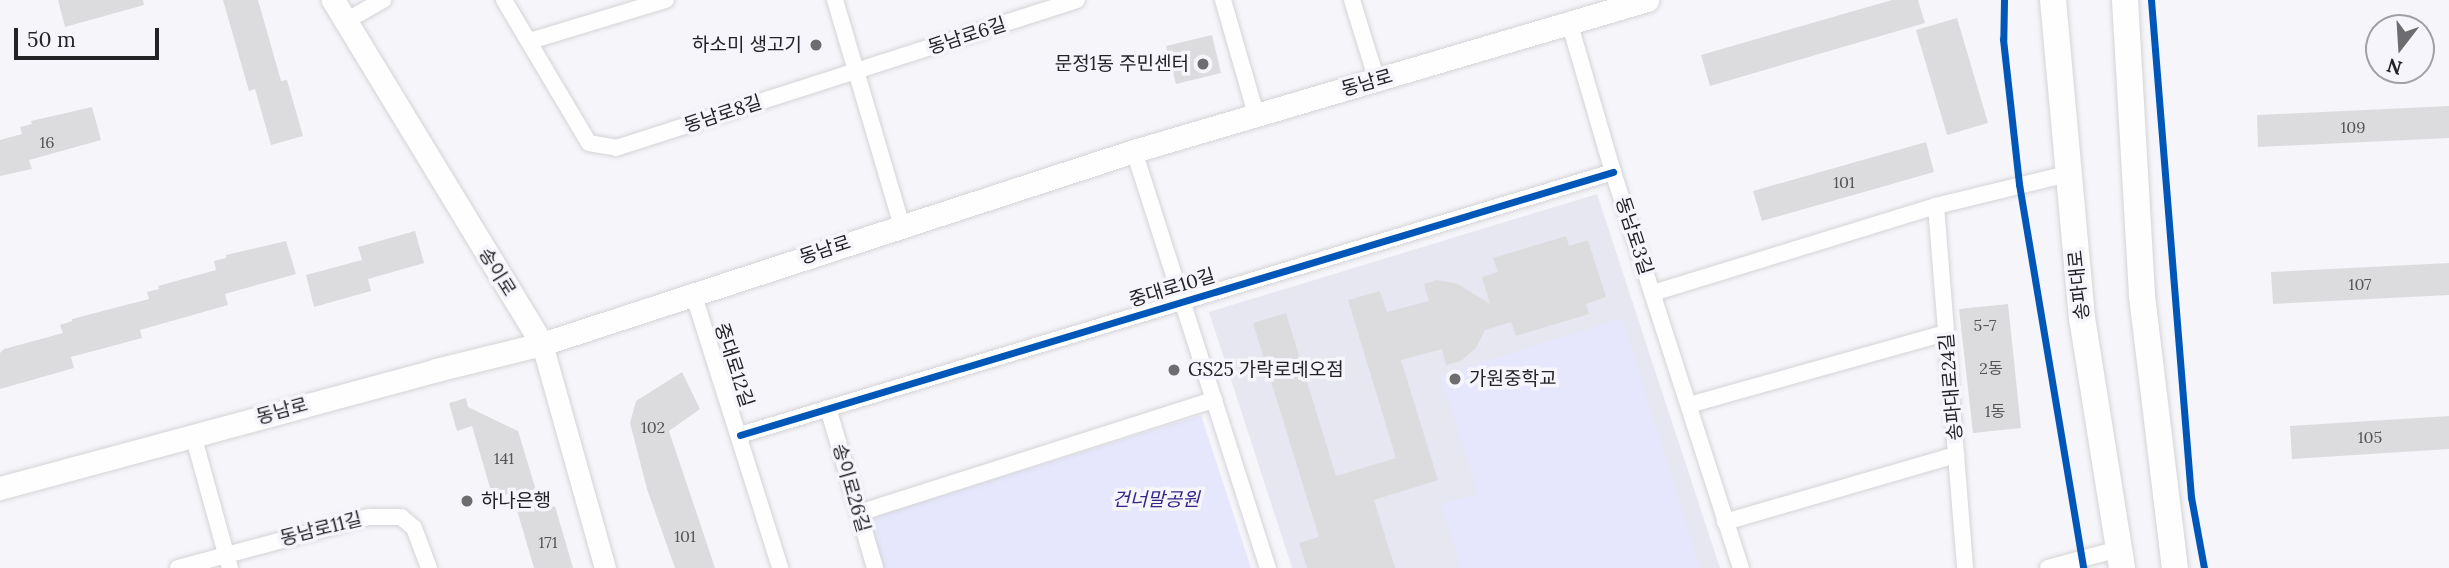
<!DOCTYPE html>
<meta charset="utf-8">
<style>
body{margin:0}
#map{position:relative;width:2449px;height:568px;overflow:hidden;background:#f6f6fa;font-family:Lora,"Noto Sans KR",serif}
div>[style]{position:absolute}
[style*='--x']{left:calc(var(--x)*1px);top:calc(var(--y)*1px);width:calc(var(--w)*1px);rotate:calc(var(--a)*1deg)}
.built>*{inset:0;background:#e6e7f0}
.green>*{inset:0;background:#e6e7fc}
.building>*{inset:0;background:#dcdcdf}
.roads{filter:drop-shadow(0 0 2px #d4d4d7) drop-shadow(0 0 2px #d4d4d7)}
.minor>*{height:16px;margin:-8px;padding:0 8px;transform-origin:8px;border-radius:8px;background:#fefefe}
.tertiary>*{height:21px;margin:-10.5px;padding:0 10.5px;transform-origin:10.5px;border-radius:10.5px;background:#fefefe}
.secondary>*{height:23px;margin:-11.5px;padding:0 11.5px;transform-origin:11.5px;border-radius:11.5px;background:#fefefe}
.primary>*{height:26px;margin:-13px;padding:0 13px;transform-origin:13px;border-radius:13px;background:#fefefe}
.cycleway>*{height:7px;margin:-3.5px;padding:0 3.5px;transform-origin:3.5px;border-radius:3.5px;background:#0057b8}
.dots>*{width:19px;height:19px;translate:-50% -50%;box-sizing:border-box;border:4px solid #f5f5fb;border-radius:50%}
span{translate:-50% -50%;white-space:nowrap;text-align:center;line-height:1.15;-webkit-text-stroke:7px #f5f5fb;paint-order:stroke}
.number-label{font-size:16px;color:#545456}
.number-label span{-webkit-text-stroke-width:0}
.street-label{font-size:19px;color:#232325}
.poi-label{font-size:19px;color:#232325}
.right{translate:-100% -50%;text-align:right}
.left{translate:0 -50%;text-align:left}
.park-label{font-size:19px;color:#372487;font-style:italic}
.north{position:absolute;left:2365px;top:14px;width:70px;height:70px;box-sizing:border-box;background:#f5f5fb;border:2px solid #a1a1a5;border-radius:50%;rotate:197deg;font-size:19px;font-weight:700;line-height:28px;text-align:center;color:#232325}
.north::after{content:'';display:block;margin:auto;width:24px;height:32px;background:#6d6d70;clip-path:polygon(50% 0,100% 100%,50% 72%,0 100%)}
.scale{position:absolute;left:14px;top:28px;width:145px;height:32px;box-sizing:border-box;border:4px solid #232325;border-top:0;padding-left:9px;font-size:21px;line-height:24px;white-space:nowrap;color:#232325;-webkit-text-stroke:5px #f5f5fb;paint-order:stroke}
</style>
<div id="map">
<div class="built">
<i style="clip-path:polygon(1597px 194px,1720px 568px,1292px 568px,1209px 312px)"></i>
</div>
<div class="green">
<i style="clip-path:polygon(1622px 318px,1700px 568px,1461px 568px,1441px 503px,1479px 495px,1440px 376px)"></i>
<i style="clip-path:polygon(1201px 415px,1251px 568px,883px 568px,869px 518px)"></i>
</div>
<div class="building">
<i style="clip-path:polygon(58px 0,143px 0,144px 5px,65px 27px)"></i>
<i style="clip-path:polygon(223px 0,258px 0,281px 81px,287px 80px,303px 136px,271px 145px,255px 89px,249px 91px)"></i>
<i style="clip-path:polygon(1892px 0,1918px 0,1925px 23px,1710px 86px,1701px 55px)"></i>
<i style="clip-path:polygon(1957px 18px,1988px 123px,1947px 135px,1916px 30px)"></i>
<i style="clip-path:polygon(1212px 35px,1221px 73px,1176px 84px,1166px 46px)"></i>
<i style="clip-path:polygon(2449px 106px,2449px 138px,2258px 147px,2257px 115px)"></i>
<i style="clip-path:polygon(92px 107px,101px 140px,29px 160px,32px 169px,0 176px,0 140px,22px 134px,20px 127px,32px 124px,31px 121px)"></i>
<i style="clip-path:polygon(1926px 142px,1934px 172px,1762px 221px,1753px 191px)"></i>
<i style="clip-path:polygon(415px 231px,424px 263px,368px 279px,371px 291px,314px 307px,306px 275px,362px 260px,358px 247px)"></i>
<i style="clip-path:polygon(1566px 236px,1569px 246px,1588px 240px,1606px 297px,1586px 304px,1589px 314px,1516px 336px,1511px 322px,1485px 330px,1476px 348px,1461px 361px,1446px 365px,1442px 349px,1401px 360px,1438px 480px,1374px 500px,1395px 568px,1307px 568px,1299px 543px,1319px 537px,1253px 323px,1286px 313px,1336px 476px,1396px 458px,1348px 300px,1380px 291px,1387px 312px,1429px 301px,1424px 284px,1437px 280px,1458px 284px,1490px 304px,1482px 277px,1498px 272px,1493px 258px)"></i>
<i style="clip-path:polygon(286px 241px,296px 274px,225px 294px,228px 305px,140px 330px,142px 338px,71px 357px,74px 368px,0 389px,0 353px,4px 349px,63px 333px,60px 325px,72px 321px,72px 319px,149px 299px,147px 292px,159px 289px,158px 286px,216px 270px,214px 261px,226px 258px,226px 255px)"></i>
<i style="clip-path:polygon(2449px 263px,2449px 295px,2273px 304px,2271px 272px)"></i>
<i style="clip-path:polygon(2008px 304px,2021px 428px,1973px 433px,1959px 309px)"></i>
<i style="clip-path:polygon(682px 372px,700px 409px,669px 431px,715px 568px,675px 568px,647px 489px,630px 423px,636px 401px)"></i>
<i style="clip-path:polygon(466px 398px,468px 407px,518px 431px,542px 510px,555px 506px,573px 568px,534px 568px,512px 493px,493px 498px,472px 426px,457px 431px,449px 403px)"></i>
<i style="clip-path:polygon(2449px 416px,2449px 449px,2292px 459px,2290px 426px)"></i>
</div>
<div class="roads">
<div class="minor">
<i style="--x:504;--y:0;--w:166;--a:59.3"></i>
<i style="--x:589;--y:143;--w:27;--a:10"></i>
<i style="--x:616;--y:148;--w:484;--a:-17.8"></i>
<i style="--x:835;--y:0;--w:236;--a:73.5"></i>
<i style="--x:1223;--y:0;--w:119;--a:73.9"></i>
<i style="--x:1352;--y:0;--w:85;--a:72.8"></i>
<i style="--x:346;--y:21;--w:43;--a:-29.6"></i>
<i style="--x:1570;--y:25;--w:153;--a:73.7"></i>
<i style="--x:1613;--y:172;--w:416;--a:72.1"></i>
<i style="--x:530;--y:41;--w:142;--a:-16.8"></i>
<i style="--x:1134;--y:151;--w:438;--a:72.2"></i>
<i style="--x:1936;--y:206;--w:363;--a:85.4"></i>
<i style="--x:693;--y:293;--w:288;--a:72.4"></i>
<i style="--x:1653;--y:293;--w:296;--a:-17.1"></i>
<i style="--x:1936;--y:206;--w:135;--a:-13.7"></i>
<i style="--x:1689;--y:405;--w:267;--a:-15.7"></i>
<i style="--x:828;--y:408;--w:167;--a:73.6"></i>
<i style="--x:193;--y:435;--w:138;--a:74.5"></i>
<i style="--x:740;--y:435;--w:912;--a:-16.77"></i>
<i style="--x:859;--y:513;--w:373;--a:-17.7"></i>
<i style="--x:1725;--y:522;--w:241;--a:-16.2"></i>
<i style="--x:178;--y:568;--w:198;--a:-15"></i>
<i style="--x:369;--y:517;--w:32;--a:0"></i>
<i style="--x:401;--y:517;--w:17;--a:40"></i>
<i style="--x:414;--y:528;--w:43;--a:69.4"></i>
<i style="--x:2048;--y:568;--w:73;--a:-15"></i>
</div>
<div class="tertiary">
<i style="--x:542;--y:344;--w:233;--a:74.3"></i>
</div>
<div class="secondary">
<i style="--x:333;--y:0;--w:403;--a:58.7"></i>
<i style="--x:0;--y:488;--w:452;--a:-15.1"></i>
<i style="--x:436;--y:370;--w:109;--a:-13.8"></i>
<i style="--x:542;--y:344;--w:623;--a:-18.06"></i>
<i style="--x:1134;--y:151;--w:535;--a:-16.4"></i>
</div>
<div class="primary">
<i style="--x:2053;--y:0;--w:319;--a:84.8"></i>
<i style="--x:2082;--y:318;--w:253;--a:80.9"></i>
<i style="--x:2125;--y:0;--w:296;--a:86.7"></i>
<i style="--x:2142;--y:296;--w:274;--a:83.1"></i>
</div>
</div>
<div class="cycleway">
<i style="--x:2004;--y:0;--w:39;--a:91"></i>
<i style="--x:2003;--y:39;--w:146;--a:83.7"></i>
<i style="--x:2019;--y:184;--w:389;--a:80.5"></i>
<i style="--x:2151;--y:0;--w:499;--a:85.4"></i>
<i style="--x:2191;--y:497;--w:72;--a:79.6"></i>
<i style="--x:740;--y:435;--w:912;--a:-16.77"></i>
</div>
<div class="dots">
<i style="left:816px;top:45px;background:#6d6d70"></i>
<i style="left:1203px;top:64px;background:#6d6d70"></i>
<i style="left:1174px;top:370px;background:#6d6d70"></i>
<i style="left:1455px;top:379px;background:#6d6d70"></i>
<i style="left:467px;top:501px;background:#6d6d70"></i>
</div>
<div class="number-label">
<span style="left:2353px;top:127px">109</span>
<span style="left:47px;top:142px">16</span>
<span style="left:1844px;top:182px">101</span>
<span style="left:2360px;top:284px">107</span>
<span style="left:1985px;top:325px">5-7</span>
<span style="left:1991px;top:368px">2동</span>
<span style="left:1995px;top:411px">1동</span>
<span style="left:653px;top:427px">102</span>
<span style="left:2370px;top:437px">105</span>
<span style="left:504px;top:458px">141</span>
<span style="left:685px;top:536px">101</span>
<span style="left:548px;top:542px">171</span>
</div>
<div class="street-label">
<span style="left:967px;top:36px;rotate:-18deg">동남로6길</span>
<span style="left:1367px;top:83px;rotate:-16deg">동남로</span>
<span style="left:723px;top:114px;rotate:-18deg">동남로8길</span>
<span style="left:1634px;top:236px;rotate:72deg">동남로3길</span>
<span style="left:825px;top:250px;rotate:-18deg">동남로</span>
<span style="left:497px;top:272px;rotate:58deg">송이로</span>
<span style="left:2079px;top:285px;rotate:-96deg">송파대로</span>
<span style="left:1172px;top:288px;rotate:-17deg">중대로10길</span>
<span style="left:734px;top:365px;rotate:72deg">중대로12길</span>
<span style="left:1951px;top:387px;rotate:-95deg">송파대로24길</span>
<span style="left:282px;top:411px;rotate:-15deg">동남로</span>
<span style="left:851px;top:488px;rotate:74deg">송이로26길</span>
<span style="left:321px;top:529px;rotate:-14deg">동남로11길</span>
</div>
<div class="poi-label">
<span class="right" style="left:802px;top:45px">하소미 생고기</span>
<span class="right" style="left:1189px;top:64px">문정1동 주민센터</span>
<span class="left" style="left:1188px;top:370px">GS25 가락로데오점</span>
<span class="left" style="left:1469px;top:379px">가원중학교</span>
<span class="left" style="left:481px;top:501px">하나은행</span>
</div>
<div class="park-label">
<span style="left:1156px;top:500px">건너말공원</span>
</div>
<div class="north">N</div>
<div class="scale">50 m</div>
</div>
